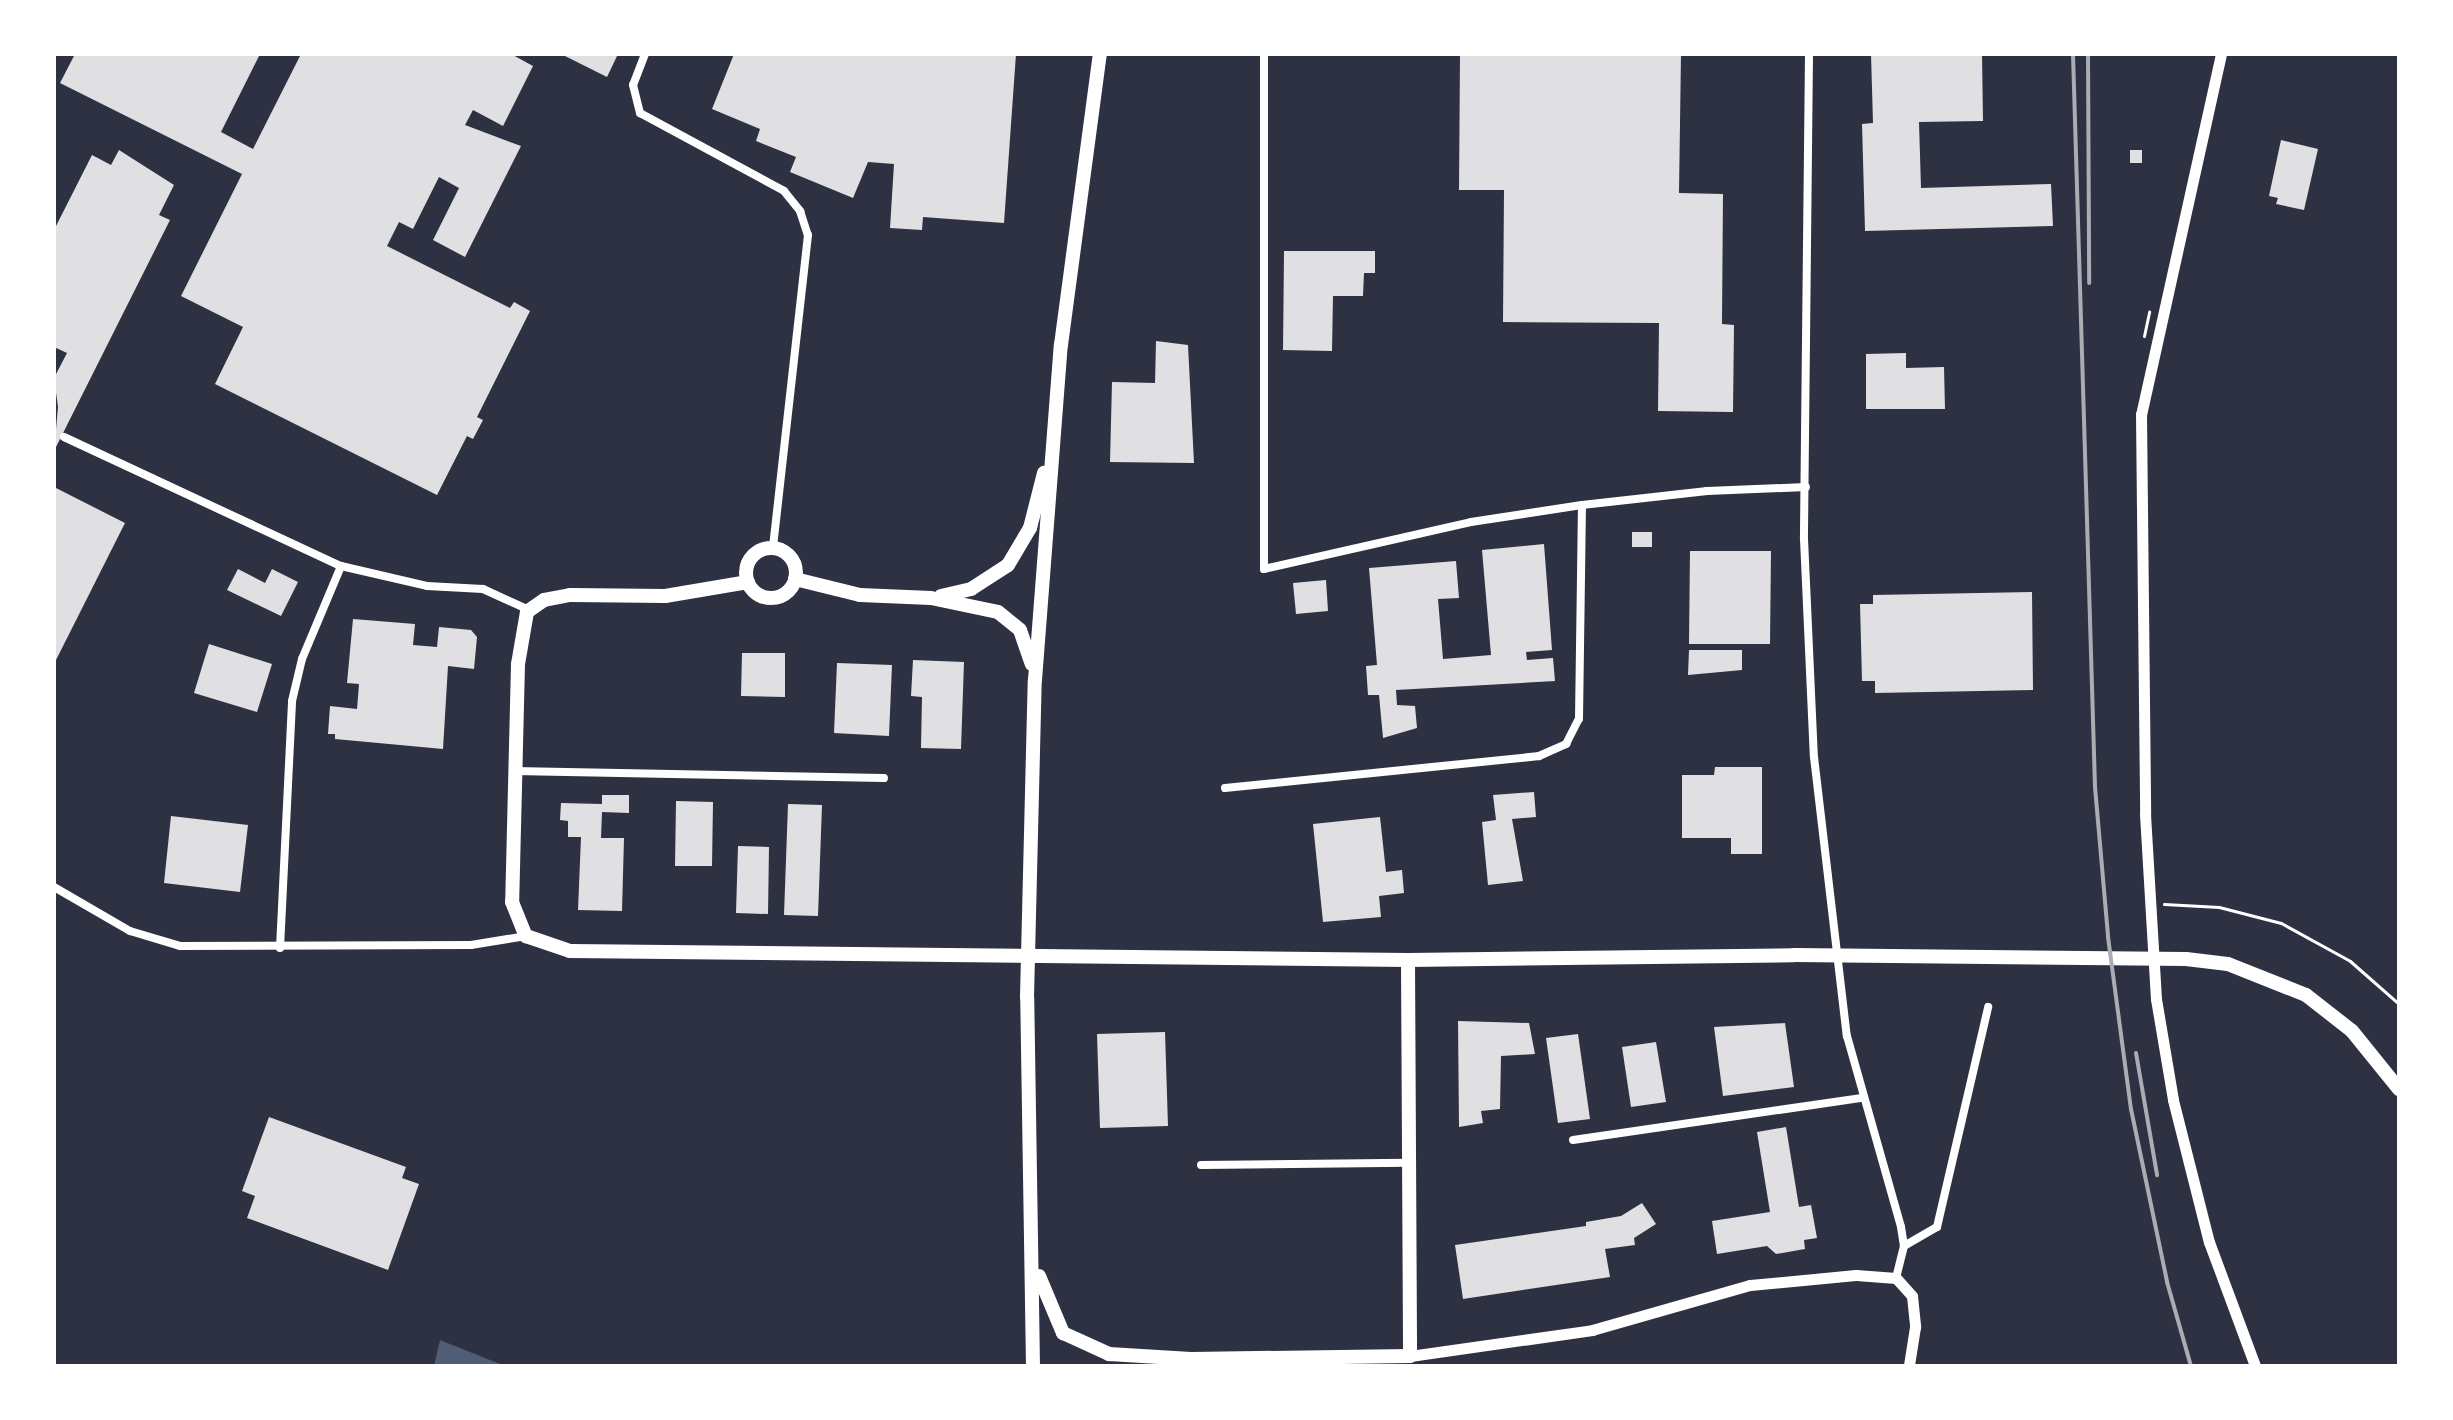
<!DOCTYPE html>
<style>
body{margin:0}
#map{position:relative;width:2453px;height:1420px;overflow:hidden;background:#2d3142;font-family:Ubuntu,sans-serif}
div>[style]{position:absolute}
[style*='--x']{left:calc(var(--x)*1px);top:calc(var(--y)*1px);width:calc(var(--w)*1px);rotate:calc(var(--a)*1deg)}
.water>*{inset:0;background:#4f5d75}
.building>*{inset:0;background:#e0e0e3}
.path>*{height:3px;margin:-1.5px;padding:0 1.5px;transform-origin:1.5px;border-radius:1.5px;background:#fff}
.minor>*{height:8px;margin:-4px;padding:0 4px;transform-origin:4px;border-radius:4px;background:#fff}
.tertiary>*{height:11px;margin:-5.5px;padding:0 5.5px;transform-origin:5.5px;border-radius:5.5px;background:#fff}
.primary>*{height:14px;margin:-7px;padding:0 7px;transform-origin:7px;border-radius:7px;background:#fff}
.primary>.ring{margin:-7px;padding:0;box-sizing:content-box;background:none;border:14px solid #fff;border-radius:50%}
.trunk>*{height:14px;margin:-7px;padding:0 7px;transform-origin:7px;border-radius:7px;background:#fff}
.rail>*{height:4px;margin:-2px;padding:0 2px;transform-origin:2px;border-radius:2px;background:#abadb3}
span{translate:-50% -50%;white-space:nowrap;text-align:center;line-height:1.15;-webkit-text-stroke:8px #fff;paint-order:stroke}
.frame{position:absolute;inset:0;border:56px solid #fff;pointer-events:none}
</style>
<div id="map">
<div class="water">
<i style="clip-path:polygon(440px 1340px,505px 1366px,434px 1366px)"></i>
</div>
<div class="building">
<i style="clip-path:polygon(75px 54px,260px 54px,221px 132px,253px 149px,301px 54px,511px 54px,533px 66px,503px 126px,473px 110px,465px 125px,521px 146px,465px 257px,433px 240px,459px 188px,439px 177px,413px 229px,399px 222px,387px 246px,510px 308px,514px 302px,530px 311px,477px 417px,483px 420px,473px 439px,467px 436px,437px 495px,215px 384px,243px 327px,181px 296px,242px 174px,60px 83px)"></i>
<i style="clip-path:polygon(561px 54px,618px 54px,607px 77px)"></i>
<i style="clip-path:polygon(734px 54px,1016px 54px,1004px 223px,923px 217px,922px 230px,890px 228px,894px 164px,868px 162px,853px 198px,790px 172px,796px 157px,756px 141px,760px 129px,712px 109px)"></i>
<i style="clip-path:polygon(1460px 54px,1681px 54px,1679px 193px,1723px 194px,1722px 324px,1734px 325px,1733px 412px,1658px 411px,1659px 323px,1503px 322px,1504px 190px,1459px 190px)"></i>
<i style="clip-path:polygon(1871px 54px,1982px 54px,1983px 121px,1919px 122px,1921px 188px,2051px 184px,2053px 226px,1865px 231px,1862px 124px,1873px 123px)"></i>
<i style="clip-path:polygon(2281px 140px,2318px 149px,2304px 210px,2276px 204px,2278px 198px,2269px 196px)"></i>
<i style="clip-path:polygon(119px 150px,174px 185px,159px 215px,170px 220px,54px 451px,58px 407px,54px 378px,67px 353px,54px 347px,54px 230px,92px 155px,111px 165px)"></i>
<i style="clip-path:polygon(2130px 150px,2142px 150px,2142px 163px,2130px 163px)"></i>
<i style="clip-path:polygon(1284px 251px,1375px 251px,1375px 273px,1364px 273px,1363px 296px,1333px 296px,1332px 351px,1283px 350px)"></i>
<i style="clip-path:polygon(1156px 341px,1188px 345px,1194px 463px,1110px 462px,1112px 382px,1155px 383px)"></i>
<i style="clip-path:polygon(1906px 353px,1906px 368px,1944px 367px,1945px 409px,1866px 409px,1866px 354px)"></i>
<i style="clip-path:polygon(54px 487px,125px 523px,54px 664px)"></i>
<i style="clip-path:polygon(1632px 532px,1652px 532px,1652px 547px,1632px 547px)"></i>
<i style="clip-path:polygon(1544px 544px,1552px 650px,1526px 652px,1527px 660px,1553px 658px,1555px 681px,1396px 690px,1397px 705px,1415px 706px,1417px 728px,1383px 738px,1379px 695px,1368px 695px,1366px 666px,1377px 665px,1369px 568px,1456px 561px,1459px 598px,1438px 599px,1443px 659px,1491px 655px,1482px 550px)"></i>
<i style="clip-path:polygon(1690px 551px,1771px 551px,1770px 644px,1689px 644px)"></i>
<i style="clip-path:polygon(238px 569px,265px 583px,272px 569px,298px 582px,281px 616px,227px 590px)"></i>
<i style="clip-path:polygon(1326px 580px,1328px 611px,1296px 614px,1293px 583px)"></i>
<i style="clip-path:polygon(2032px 592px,2033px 690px,1875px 693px,1875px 681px,1862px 681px,1860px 604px,1873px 604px,1873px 595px)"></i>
<i style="clip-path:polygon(353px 619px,415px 624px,413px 645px,437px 647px,439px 627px,471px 630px,477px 637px,474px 669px,448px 666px,443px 749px,335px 739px,335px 734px,328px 734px,330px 706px,357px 709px,359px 684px,347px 683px)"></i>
<i style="clip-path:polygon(209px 644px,272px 664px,257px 712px,194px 693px)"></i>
<i style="clip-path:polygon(1689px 650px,1742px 650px,1742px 670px,1688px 675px)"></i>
<i style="clip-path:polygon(742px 653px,785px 653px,785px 697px,741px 696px)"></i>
<i style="clip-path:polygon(913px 660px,964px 662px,961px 749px,921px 748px,922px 697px,911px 696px)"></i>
<i style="clip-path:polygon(837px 663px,892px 665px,889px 736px,834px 733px)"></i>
<i style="clip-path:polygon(1715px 767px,1762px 767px,1762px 854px,1731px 854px,1731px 838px,1682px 838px,1682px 775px,1714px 775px)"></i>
<i style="clip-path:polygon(1534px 792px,1536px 817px,1512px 819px,1523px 881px,1488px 885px,1482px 822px,1496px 820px,1493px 795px)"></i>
<i style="clip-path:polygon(602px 795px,629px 795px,629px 813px,602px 812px,601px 838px,624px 838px,622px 911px,578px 910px,581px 837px,568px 837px,568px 821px,560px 820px,561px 803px,602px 804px)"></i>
<i style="clip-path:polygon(676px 801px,713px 802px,712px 866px,675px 866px)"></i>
<i style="clip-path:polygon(788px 804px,822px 805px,818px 916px,784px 915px)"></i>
<i style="clip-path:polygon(171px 816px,248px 825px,240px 892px,164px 883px)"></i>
<i style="clip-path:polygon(1380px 817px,1386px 872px,1402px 870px,1404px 893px,1379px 896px,1381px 917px,1323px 922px,1313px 824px)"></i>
<i style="clip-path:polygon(738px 846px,769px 847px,768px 914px,736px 913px)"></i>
<i style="clip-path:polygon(1458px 1021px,1529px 1023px,1535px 1054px,1501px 1056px,1500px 1109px,1481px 1111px,1483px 1123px,1459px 1127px)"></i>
<i style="clip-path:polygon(1785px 1023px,1794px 1087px,1723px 1096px,1714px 1027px)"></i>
<i style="clip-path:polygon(1165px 1032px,1168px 1126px,1100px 1128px,1097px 1034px)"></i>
<i style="clip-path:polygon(1578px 1034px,1590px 1119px,1558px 1123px,1546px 1038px)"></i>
<i style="clip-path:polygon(1656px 1042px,1666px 1102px,1631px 1107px,1622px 1047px)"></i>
<i style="clip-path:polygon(269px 1117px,406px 1167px,402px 1178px,419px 1184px,388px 1270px,247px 1218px,255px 1196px,242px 1191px)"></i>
<i style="clip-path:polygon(1786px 1127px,1799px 1207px,1811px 1205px,1817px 1238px,1804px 1240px,1805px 1249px,1776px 1254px,1767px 1246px,1717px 1254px,1712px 1221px,1770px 1212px,1757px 1132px)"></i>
<i style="clip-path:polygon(1642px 1203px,1656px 1224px,1634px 1238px,1635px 1245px,1605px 1249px,1610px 1277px,1463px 1299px,1455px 1245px,1586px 1226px,1586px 1222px,1621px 1216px)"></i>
</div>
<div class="path">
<i style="--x:2144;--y:336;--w:25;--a:-78"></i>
<i style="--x:2164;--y:904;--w:55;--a:3.1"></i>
<i style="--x:2219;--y:907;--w:64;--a:14.5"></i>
<i style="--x:2281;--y:923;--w:79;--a:28.8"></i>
<i style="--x:2350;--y:961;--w:65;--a:41.3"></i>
</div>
<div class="minor">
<i style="--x:645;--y:54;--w:33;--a:111"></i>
<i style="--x:633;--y:85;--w:29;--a:76"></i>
<i style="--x:640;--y:113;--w:164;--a:28.4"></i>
<i style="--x:784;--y:191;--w:26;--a:51"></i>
<i style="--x:800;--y:211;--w:25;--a:72"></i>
<i style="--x:808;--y:235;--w:315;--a:96.4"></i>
<i style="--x:1809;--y:54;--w:485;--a:90.6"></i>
<i style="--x:1804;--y:539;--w:218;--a:87.4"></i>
<i style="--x:1814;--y:757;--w:281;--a:83.3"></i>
<i style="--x:1847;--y:1036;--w:198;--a:74.2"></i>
<i style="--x:1901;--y:1227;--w:19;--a:81"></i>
<i style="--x:1904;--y:1246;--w:33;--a:104"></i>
<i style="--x:1264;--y:55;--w:514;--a:90"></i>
<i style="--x:1264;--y:569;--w:212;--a:-12.8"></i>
<i style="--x:1471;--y:522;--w:112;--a:-8.7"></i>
<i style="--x:1582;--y:505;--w:126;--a:-6.4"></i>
<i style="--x:1707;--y:491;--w:99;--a:-2.3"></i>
<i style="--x:64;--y:437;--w:306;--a:25"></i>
<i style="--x:341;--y:566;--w:88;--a:13.1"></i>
<i style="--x:427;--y:586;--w:56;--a:3.1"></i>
<i style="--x:483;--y:589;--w:51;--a:24.5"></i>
<i style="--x:514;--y:771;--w:370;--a:1.1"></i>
<i style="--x:1225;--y:788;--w:316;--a:-5.8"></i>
<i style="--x:1539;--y:756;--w:30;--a:-24"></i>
<i style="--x:1566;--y:744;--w:28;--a:-63"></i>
<i style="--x:1579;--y:719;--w:214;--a:-89.2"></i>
<i style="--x:54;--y:887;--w:88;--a:30.1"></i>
<i style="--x:130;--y:931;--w:52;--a:16.7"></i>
<i style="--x:180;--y:946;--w:291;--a:-0.2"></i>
<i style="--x:471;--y:945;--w:56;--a:-9.3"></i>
<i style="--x:280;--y:948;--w:247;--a:-87.2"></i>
<i style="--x:292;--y:701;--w:43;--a:-76.6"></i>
<i style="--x:302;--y:659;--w:101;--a:-67.2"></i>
<i style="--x:1573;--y:1140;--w:292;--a:-8.3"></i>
<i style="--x:1201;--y:1165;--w:207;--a:-0.6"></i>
<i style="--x:1904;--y:1246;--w:38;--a:-30"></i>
<i style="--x:1937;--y:1227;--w:226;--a:-76.9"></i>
</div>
<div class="tertiary">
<i style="--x:2221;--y:54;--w:369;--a:102.5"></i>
<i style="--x:2141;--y:414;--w:400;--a:89.4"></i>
<i style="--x:2145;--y:814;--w:185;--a:86.6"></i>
<i style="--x:2156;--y:999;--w:102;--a:80.4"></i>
<i style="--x:2173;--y:1100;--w:146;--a:75.8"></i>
<i style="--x:2209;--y:1242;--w:132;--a:69.6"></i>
<i style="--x:1410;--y:1356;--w:184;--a:-8.1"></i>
<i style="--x:1592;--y:1330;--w:164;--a:-15.9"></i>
<i style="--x:1750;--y:1285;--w:106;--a:-5.4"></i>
<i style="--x:1856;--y:1275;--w:40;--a:4.3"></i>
<i style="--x:1896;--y:1278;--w:24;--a:48"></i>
<i style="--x:1912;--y:1296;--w:31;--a:84"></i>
<i style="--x:1915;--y:1327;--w:39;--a:99"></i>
</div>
<div class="primary">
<i class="ring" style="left:746px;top:548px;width:36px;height:36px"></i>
<i style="--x:748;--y:582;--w:84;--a:170.4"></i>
<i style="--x:665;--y:596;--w:95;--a:-179.4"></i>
<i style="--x:570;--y:595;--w:26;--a:169"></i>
<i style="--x:544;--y:600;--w:21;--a:145"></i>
<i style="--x:527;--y:612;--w:53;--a:99.8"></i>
<i style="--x:518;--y:664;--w:238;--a:91.4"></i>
<i style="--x:512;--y:902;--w:37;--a:68"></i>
<i style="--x:526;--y:936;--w:46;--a:18.8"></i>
<i style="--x:570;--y:951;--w:838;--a:0.62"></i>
<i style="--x:1408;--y:960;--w:386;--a:-0.7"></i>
<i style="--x:1794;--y:955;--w:392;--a:0.6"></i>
<i style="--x:2186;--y:959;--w:42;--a:6.8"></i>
<i style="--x:2228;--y:964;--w:84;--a:21.7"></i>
<i style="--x:2306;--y:995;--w:58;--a:38"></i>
<i style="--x:2352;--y:1031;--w:75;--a:51"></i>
<i style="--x:1408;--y:960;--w:396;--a:89.7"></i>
</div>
<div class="trunk">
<i style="--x:795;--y:579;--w:67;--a:13.8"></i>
<i style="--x:860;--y:595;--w:71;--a:2.4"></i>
<i style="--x:931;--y:598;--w:68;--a:11.8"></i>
<i style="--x:998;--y:612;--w:28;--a:39"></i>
<i style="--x:1020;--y:630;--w:36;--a:71"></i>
<i style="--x:941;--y:596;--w:31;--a:-13"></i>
<i style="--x:971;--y:589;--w:44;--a:-33"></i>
<i style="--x:1008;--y:565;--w:43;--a:-59.3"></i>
<i style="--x:1030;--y:528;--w:57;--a:-75.7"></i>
<i style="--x:1039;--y:1276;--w:62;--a:67.2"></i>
<i style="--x:1063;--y:1333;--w:51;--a:24.5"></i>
<i style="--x:1109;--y:1354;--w:82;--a:3.5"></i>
<i style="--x:1191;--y:1359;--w:219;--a:-0.8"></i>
<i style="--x:1033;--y:1366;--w:369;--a:-90.9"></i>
<i style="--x:1027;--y:997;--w:317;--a:-88.6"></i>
<i style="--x:1035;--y:680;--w:336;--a:-85.6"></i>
<i style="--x:1061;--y:345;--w:294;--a:-82.4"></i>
</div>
<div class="rail">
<i style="--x:2073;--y:54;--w:733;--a:88.28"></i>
<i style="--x:2095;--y:787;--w:151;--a:85"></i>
<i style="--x:2108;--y:937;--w:174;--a:82.4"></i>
<i style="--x:2131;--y:1109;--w:177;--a:78.2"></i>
<i style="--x:2167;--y:1282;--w:87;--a:74.1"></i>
<i style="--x:2088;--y:54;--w:229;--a:89.7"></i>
<i style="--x:2136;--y:1053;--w:124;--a:80.2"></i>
</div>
<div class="frame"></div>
</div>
